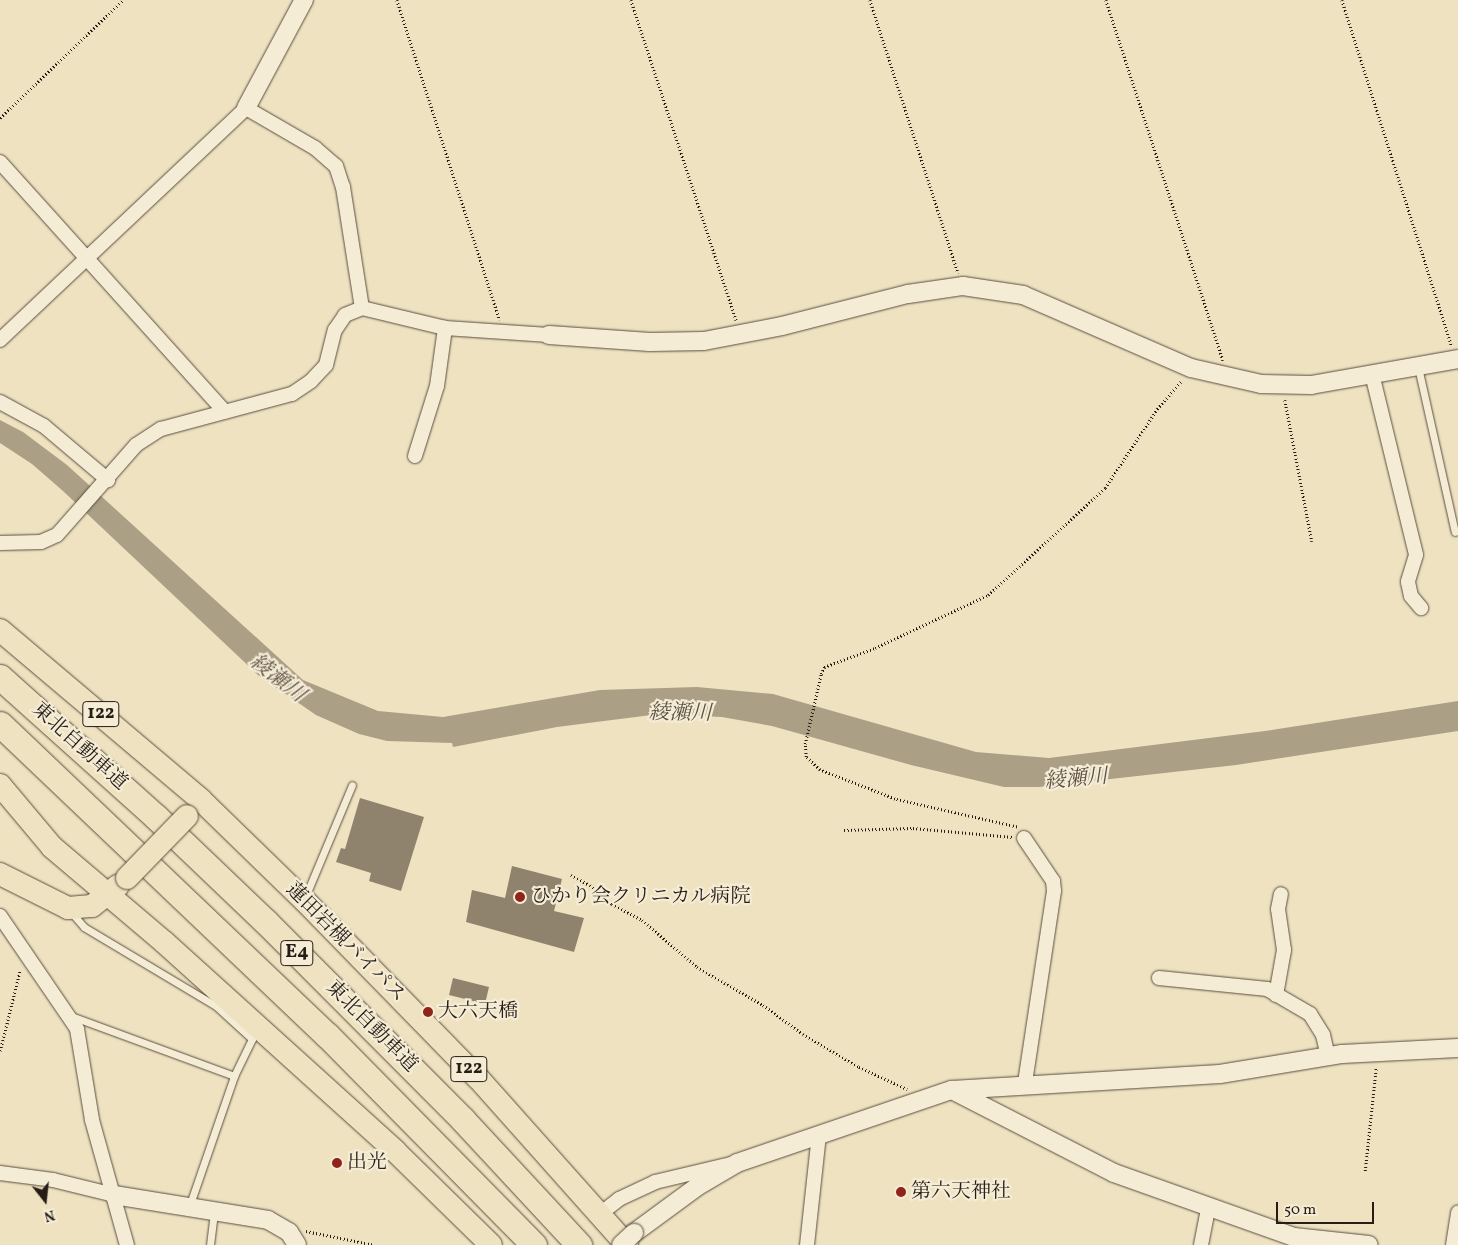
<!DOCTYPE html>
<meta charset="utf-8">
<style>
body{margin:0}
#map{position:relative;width:1458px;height:1245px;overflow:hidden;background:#efe2c0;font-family:Vollkorn,"Noto Serif JP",serif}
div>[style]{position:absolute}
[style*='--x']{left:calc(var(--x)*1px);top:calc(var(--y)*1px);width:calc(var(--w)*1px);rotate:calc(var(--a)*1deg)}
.water>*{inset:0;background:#ab9f86}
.building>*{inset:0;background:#8f836e}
.path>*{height:2.5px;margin-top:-1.25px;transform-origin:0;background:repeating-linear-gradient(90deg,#271c16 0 1px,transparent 0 3.5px)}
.roads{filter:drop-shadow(0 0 1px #594e40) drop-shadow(0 0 1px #594e40)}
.service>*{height:7px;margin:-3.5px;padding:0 3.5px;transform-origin:3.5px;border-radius:3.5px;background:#f5ecd6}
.minor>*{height:14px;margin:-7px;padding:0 7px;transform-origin:7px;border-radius:7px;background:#f5ecd6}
.tertiary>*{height:18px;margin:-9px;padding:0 9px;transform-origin:9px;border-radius:9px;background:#f5ecd6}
.trunk>*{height:22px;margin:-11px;padding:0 11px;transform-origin:11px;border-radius:11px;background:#efe2c0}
.motorway>*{height:25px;margin:-12.5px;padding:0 12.5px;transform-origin:12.5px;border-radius:12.5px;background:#efe2c0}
.bridges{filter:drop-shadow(0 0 1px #594e40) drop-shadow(0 0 1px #594e40)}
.tertiary-bridge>*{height:18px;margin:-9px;padding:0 9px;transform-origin:9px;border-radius:9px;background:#f5ecd6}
.trunk-bridge>*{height:22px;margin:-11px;padding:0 11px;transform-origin:11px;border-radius:11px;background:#efe2c0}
.dots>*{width:14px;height:14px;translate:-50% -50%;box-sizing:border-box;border:2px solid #f5ecd6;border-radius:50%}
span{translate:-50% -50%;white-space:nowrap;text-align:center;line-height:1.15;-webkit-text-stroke:4.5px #f5ecd6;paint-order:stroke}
.shield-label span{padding:1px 4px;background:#f5ecd6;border:1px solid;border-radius:4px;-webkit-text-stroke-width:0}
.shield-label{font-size:19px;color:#271c16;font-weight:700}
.street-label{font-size:20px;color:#271c16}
.poi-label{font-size:20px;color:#271c16}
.left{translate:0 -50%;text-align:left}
.water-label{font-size:21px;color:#5c5043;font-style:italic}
.north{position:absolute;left:20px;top:1175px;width:50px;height:50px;-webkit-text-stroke:4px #f5ecd6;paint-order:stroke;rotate:164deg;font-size:14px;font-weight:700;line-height:20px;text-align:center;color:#271c16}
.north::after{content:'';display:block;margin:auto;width:18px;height:22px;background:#271c16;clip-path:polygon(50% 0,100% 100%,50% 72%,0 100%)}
.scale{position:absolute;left:1276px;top:1202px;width:98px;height:22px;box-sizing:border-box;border:2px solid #271c16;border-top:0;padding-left:6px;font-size:15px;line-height:18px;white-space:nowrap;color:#271c16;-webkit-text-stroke:4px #f5ecd6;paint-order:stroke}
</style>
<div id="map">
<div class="water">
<i style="clip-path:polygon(0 420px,23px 432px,67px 465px,303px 680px,378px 711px,443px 717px,600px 690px,697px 687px,773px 694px,976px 752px,1049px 758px,1265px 731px,1458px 701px,1458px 731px,1236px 765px,1039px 787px,1004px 787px,911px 765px,772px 726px,722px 717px,659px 714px,557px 727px,453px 747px,452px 743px,387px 741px,359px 734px,316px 715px,258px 675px,63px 491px,32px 464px,0 443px)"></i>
</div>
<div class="building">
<i style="clip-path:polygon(360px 798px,424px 817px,401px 891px,369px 881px,371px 873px,336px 862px,341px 848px,345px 849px)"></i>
<i style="clip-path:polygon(512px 866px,562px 879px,554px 911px,584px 918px,574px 952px,466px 922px,472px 890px,505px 898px)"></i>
<i style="clip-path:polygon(453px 978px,489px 987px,485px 1004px,449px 995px)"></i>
</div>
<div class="path">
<i style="--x:397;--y:0;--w:336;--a:72.2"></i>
<i style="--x:631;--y:0;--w:337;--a:71.8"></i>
<i style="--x:870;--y:0;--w:287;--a:72.1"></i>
<i style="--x:1106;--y:0;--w:379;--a:72"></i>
<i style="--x:1342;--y:0;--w:363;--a:72.4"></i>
<i style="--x:0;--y:118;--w:170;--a:-43.8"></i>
<i style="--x:1285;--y:400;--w:144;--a:79.2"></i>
<i style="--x:1017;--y:827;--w:125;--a:-167.1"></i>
<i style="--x:895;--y:799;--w:80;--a:-158.9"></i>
<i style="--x:820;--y:770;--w:19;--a:-137"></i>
<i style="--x:806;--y:757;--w:13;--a:-94"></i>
<i style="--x:805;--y:744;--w:72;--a:-77.1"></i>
<i style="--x:821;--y:674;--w:8;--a:-67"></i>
<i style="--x:824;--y:667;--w:54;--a:-20.4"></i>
<i style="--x:875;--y:648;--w:125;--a:-25.1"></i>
<i style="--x:988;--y:595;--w:159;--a:-42.4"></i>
<i style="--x:1105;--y:488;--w:95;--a:-56.6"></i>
<i style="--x:1157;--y:409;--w:37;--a:-49"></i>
<i style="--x:844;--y:830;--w:69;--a:-1.7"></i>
<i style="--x:913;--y:828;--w:100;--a:5.1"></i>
<i style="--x:571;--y:875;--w:21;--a:28"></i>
<i style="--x:590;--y:885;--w:29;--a:41"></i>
<i style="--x:612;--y:904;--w:34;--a:28"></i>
<i style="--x:642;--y:920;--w:72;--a:40.5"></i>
<i style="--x:697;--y:967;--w:76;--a:29.9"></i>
<i style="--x:763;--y:1005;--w:49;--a:35.9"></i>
<i style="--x:803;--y:1034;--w:65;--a:30.5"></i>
<i style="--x:859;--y:1067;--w:53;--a:24.6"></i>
<i style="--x:0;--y:1051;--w:83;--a:-76.1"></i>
<i style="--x:1365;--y:1171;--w:104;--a:-83.9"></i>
<i style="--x:306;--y:1231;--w:70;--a:11.5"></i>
</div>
<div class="roads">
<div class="service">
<i style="--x:1418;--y:367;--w:169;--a:77.4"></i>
<i style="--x:306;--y:895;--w:119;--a:-67.3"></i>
<i style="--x:71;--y:1016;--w:174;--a:20.2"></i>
<i style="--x:234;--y:1076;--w:41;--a:-64.1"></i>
<i style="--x:252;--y:1039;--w:49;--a:-137.5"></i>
<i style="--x:216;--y:1006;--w:154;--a:-149.1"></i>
<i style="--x:84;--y:927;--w:20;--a:-131"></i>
<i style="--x:189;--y:1207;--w:139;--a:-71"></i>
<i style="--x:210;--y:1245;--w:33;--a:-83"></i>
</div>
<div class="minor">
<i style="--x:0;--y:162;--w:336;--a:48"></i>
<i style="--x:0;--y:340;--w:338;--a:-43.3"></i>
<i style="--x:246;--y:108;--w:80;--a:30.1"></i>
<i style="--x:315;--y:148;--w:28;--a:41"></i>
<i style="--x:336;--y:166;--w:22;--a:72"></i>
<i style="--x:343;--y:187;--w:122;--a:81.1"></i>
<i style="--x:1372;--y:374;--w:186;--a:76.3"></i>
<i style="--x:1416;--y:555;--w:28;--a:107"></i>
<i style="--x:1408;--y:582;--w:14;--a:78"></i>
<i style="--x:1411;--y:596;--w:16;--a:50"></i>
<i style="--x:0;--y:402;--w:50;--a:28.6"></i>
<i style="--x:44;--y:426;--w:84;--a:40.2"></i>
<i style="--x:415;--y:456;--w:73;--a:-72.6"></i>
<i style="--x:437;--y:386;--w:59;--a:-82.1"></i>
<i style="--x:0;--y:543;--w:41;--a:-1.4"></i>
<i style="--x:41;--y:542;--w:17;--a:-24"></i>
<i style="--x:57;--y:535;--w:120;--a:-48.7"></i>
<i style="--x:136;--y:445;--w:30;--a:-33"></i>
<i style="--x:161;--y:429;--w:136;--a:-15"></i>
<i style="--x:292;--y:394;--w:23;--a:-34"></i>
<i style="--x:311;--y:381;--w:22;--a:-47"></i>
<i style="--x:326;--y:365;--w:36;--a:-76"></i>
<i style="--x:335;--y:330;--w:18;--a:-56"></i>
<i style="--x:345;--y:315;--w:18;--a:-22"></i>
<i style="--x:362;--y:308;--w:85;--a:13.5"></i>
<i style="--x:445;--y:328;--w:104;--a:3.9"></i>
<i style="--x:1024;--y:838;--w:52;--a:56"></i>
<i style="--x:1053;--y:881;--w:10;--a:84"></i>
<i style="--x:1054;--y:891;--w:194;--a:98.6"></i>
<i style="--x:0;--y:916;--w:137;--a:55.7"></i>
<i style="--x:77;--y:1029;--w:92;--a:80.6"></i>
<i style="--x:92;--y:1120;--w:130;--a:74.4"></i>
<i style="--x:1159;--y:978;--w:109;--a:5.8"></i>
<i style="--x:1267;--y:989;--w:50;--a:30.2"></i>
<i style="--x:1310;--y:1014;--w:25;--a:58"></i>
<i style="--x:1323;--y:1035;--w:22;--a:77"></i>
<i style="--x:1276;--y:995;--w:46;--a:-79.9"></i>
<i style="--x:1284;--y:950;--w:41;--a:-98.3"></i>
<i style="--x:1278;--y:909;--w:15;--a:-79"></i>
<i style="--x:0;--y:1173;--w:53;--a:7.5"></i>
<i style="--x:53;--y:1180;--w:63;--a:13.8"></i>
<i style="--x:600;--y:1214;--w:24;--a:-38"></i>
<i style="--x:619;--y:1199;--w:40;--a:-25"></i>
<i style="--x:655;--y:1182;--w:78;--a:-13.3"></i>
<i style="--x:807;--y:1245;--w:111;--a:-83.8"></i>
<i style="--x:1201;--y:1245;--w:38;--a:-79"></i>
<i style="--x:1453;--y:1245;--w:33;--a:-81"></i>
</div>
<div class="tertiary">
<i style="--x:246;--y:108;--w:123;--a:-61.8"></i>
<i style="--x:549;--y:335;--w:101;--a:4"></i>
<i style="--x:650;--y:342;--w:54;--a:-1.1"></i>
<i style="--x:704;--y:341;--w:79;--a:-10.9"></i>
<i style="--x:782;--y:326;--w:130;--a:-14.3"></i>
<i style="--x:908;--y:294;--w:56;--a:-8.3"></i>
<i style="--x:963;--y:286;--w:61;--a:8.5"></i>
<i style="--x:1023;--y:295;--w:183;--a:23.5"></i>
<i style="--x:1191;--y:368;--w:72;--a:12.9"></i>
<i style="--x:1261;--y:384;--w:50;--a:1.1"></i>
<i style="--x:1311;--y:385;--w:149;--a:-10"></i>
<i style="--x:952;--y:1090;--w:182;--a:27.1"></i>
<i style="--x:1114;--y:1173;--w:191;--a:19.6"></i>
<i style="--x:1294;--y:1237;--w:75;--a:6.1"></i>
<i style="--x:114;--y:1195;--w:156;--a:9.2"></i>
<i style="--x:268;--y:1220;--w:24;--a:30"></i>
<i style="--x:289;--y:1232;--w:15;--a:58"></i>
<i style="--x:634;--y:1233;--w:79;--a:-36.3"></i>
<i style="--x:698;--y:1186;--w:45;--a:-30.5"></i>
<i style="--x:737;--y:1163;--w:227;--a:-18.8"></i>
<i style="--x:952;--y:1090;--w:268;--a:-3.4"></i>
<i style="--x:1220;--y:1074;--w:124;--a:-9.3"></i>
<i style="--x:1342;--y:1054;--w:116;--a:-3"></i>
</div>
<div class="trunk">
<i style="--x:0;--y:630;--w:263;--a:40.2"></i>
<i style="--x:201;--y:800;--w:144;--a:44.2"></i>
<i style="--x:304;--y:900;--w:249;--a:45.7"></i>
<i style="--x:478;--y:1078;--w:224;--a:48.3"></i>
<i style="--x:0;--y:785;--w:81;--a:50"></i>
<i style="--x:52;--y:847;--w:147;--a:40.3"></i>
<i style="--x:164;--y:942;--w:312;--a:42.1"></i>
<i style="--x:395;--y:1151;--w:134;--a:44.4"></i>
<i style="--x:0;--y:874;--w:76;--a:26.6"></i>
<i style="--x:68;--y:908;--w:24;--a:-5"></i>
<i style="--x:92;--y:906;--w:33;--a:-38"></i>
</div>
<div class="motorway">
<i style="--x:0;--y:677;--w:210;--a:41.9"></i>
<i style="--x:156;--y:817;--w:152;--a:43.7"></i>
<i style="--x:266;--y:922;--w:279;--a:45.1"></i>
<i style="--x:463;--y:1120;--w:171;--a:47.1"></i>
<i style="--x:0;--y:724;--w:451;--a:43.6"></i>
<i style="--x:327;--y:1035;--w:295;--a:45.4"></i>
</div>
</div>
<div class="bridges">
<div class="tertiary-bridge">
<i style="--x:621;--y:1245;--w:18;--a:-43"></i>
</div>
<div class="trunk-bridge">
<i style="--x:127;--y:878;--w:86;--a:-45.9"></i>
</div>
</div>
<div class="dots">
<i style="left:520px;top:897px;background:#8f2418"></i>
<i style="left:428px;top:1012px;background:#8f2418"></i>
<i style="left:337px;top:1163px;background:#8f2418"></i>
<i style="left:901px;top:1192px;background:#8f2418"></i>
</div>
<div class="shield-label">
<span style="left:101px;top:714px">122</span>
<span style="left:297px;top:953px">E4</span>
<span style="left:469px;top:1069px">122</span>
</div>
<div class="street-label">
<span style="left:79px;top:747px;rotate:42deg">東北自動車道</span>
<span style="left:345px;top:943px;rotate:45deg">蓮田岩槻バイパス</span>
<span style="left:371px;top:1027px;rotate:45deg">東北自動車道</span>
</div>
<div class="poi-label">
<span class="left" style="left:531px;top:897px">ひかり会クリニカル病院</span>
<span class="left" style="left:438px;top:1012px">大六天橋</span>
<span class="left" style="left:347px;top:1163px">出光</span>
<span class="left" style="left:911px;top:1192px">第六天神社</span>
</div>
<div class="water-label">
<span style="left:277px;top:679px;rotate:38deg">綾瀬川</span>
<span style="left:680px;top:714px;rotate:1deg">綾瀬川</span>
<span style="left:1076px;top:780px;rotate:-5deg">綾瀬川</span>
</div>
<div class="north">N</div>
<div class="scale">50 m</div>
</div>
